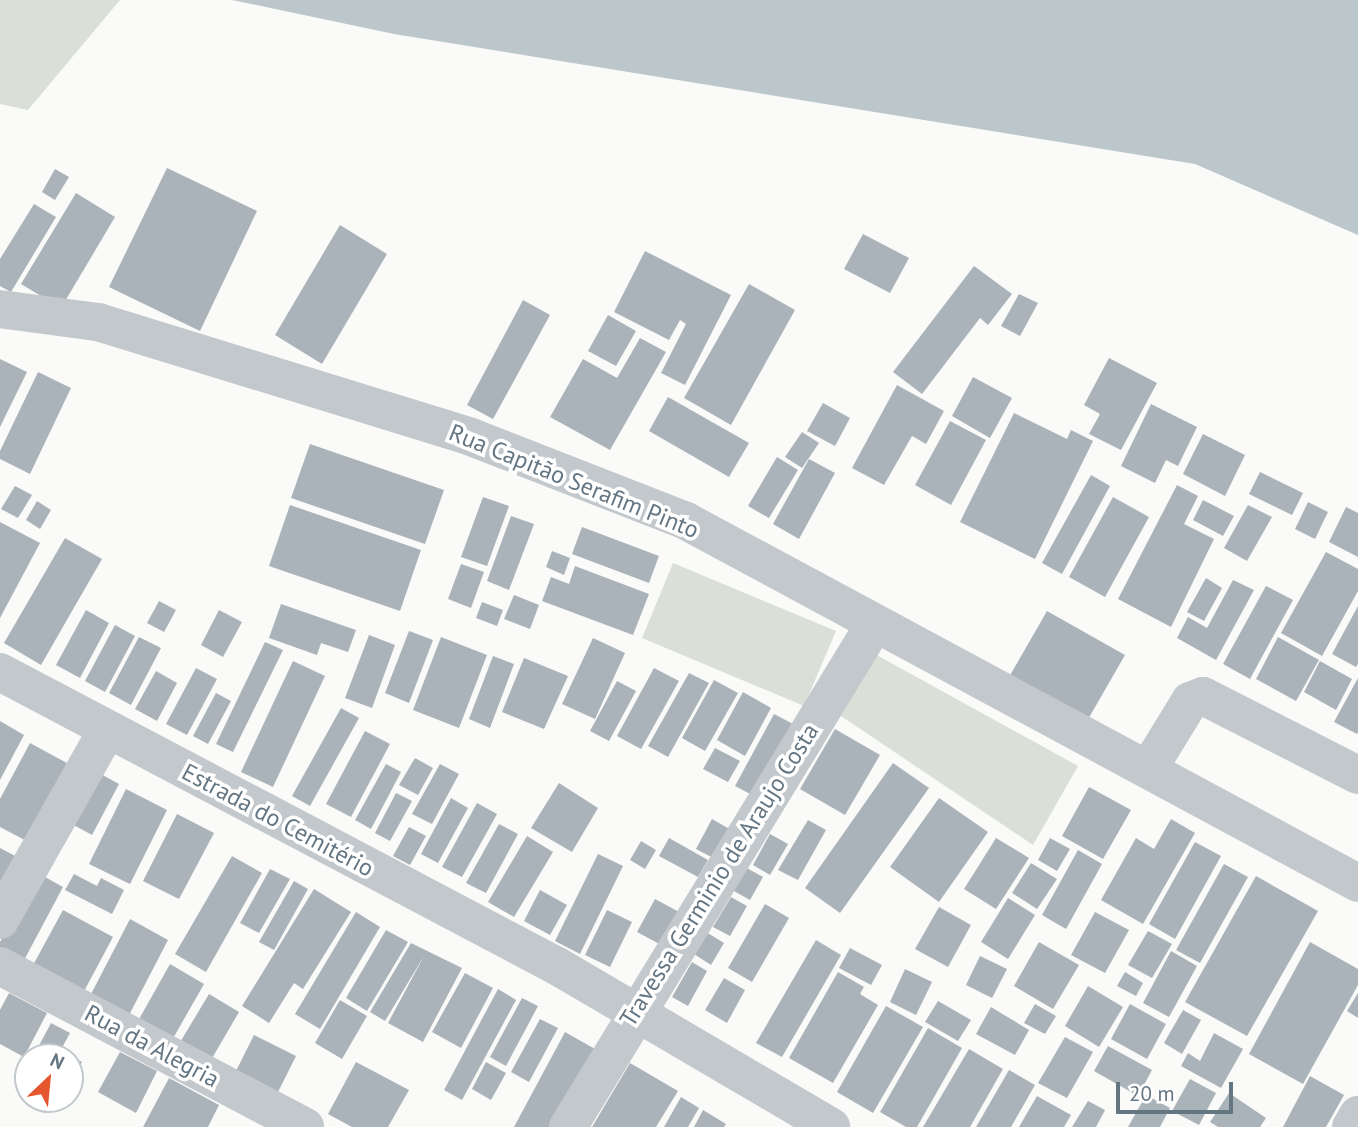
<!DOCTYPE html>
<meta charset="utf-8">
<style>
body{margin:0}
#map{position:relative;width:1358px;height:1127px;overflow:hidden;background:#fafaf8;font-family:"PT Sans",sans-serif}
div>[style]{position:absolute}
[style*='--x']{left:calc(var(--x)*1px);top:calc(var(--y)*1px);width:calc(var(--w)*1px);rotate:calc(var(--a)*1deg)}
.green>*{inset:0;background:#dadfd7}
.water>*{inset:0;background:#bbc7cb}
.building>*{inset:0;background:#aab3b9}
.minor>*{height:38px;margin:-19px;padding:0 19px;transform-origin:19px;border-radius:19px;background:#c3c8cc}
span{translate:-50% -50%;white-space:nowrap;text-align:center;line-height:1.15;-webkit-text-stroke:7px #fff;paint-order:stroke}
.street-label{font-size:24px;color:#657683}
.north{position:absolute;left:14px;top:1043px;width:70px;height:70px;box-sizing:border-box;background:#fff;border:2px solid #c1c8cd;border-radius:50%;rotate:26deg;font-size:19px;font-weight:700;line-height:28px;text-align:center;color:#657683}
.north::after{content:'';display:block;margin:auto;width:24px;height:32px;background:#e4572e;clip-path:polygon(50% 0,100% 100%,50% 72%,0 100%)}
.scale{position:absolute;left:1116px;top:1082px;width:117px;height:32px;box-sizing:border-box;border:4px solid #657683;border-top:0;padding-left:9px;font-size:21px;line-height:24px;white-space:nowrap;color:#657683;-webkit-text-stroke:5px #fff;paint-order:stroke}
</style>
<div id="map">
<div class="green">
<i style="clip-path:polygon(0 0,120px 0,28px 110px,0 104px)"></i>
<i style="clip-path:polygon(673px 563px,836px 631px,804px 706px,642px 638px)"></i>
<i style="clip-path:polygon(873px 653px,1078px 766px,1033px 845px,838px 714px)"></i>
</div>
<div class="water">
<i style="clip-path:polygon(232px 0,1358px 0,1358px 235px,1195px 164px,394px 34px)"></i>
</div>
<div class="building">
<i style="clip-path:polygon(167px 168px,257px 211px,200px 331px,109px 287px)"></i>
<i style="clip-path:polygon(55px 169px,69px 177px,55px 200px,42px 192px)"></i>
<i style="clip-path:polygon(76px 193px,115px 217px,61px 308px,21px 284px)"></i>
<i style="clip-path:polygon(34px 204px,56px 217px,11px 292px,0 286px,0 259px)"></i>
<i style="clip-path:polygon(340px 225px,387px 254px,322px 364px,275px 335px)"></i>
<i style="clip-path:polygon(863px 234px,909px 258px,890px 293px,844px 269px)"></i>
<i style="clip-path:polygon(645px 251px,731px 295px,685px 385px,661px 373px,686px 324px,680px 320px,669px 340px,614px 312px)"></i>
<i style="clip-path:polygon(974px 266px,1012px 294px,988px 325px,980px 318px,922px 394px,893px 372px)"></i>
<i style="clip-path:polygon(749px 284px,795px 310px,731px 425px,684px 398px)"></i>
<i style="clip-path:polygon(1019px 294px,1038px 303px,1020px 336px,1001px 326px)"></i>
<i style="clip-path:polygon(523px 300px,550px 315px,493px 419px,467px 405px)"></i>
<i style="clip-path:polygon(608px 315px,636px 331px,616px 366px,588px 351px)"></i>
<i style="clip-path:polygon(640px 338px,666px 352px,610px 450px,550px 417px,583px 359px,617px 378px)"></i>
<i style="clip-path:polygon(1109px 358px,1157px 383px,1121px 450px,1089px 434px,1100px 414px,1084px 405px)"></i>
<i style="clip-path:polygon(0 359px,27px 372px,0 427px)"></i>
<i style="clip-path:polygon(38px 372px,71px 388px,30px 474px,0 459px,0 451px)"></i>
<i style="clip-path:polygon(973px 377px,1012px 398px,990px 438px,952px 416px)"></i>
<i style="clip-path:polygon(897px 385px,944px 411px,926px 444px,912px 436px,884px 485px,852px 468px)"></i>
<i style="clip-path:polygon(668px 397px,749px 443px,729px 477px,649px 431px)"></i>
<i style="clip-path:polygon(823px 403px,850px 418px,835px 446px,807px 431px)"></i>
<i style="clip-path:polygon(1151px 404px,1197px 427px,1178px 466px,1166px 460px,1155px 483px,1121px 466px)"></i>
<i style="clip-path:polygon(1014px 413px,1067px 439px,1071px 430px,1093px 441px,1035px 559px,960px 522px)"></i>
<i style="clip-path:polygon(950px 421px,986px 440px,951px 505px,915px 485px)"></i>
<i style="clip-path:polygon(802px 432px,819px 443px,802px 468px,785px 457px)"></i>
<i style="clip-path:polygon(1203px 434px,1245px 455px,1225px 496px,1183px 474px)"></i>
<i style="clip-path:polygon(310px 444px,444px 490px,425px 544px,291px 498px)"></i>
<i style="clip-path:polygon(777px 457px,798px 470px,769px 518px,748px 506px)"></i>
<i style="clip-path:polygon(809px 459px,835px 473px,799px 539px,773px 524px)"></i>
<i style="clip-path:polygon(1260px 472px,1303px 493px,1292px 515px,1249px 494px)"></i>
<i style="clip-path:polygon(1091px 475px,1110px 486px,1062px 574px,1042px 563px)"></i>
<i style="clip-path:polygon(1177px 485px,1198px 496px,1184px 524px,1214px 539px,1171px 627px,1118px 599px)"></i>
<i style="clip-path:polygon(15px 486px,32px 495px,18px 518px,1px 509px)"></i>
<i style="clip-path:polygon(483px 497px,509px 506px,487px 566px,461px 557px)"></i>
<i style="clip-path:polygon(1113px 497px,1149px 517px,1105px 597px,1069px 577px)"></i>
<i style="clip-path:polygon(1203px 500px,1234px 516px,1223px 536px,1193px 520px)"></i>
<i style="clip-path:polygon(37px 501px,51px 510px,40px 529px,26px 520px)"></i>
<i style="clip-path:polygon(1308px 502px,1328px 512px,1315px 539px,1295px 529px)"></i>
<i style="clip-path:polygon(290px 505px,421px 550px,400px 611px,269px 566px)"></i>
<i style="clip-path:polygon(1248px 505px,1272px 517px,1247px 561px,1224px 548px)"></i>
<i style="clip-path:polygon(1346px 507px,1358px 513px,1358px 557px,1329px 542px)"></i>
<i style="clip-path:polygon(511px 516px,534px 524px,509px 590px,487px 581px)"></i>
<i style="clip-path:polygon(0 522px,40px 543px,0 618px)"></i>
<i style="clip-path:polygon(582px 527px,659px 556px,649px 583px,572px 554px)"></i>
<i style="clip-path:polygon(65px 538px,102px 559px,41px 665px,4px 643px)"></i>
<i style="clip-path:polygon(552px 551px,570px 558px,564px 575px,546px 567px)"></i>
<i style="clip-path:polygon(1326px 552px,1358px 569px,1358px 591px,1322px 656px,1281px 633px)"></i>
<i style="clip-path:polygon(461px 564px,484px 572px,471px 608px,448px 599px)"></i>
<i style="clip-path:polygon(575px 566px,649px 594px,633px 635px,542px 601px,551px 577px,569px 584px)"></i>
<i style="clip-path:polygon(1206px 578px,1222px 588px,1204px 621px,1187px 612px)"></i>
<i style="clip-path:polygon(1233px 580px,1254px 590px,1216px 660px,1177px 638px,1188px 617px,1207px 628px)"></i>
<i style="clip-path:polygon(1266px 586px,1293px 600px,1250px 679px,1223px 664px)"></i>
<i style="clip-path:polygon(514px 595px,539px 605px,530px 629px,504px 619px)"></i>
<i style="clip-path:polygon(159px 601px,176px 610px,164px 632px,147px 623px)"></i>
<i style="clip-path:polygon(482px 602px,503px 610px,497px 626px,476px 618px)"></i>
<i style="clip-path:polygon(281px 604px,356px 630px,348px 652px,321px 643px,317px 655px,269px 638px)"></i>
<i style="clip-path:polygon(1358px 606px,1358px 664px,1356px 667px,1332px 654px)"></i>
<i style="clip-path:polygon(86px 610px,109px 623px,80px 678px,56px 665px)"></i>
<i style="clip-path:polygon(219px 610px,242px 622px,223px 657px,201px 645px)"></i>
<i style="clip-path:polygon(1047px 611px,1125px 655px,1083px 728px,1005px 684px)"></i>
<i style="clip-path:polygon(115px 625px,135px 636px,105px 692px,85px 681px)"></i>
<i style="clip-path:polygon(409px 631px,433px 640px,409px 703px,385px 693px)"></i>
<i style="clip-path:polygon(369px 635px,395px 645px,372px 708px,345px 698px)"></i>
<i style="clip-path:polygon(139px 637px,161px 648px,131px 705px,109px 693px)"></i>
<i style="clip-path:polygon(441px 637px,487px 655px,459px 728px,413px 710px)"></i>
<i style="clip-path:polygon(1278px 637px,1319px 660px,1296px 701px,1256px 679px)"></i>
<i style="clip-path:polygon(593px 638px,625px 653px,595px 719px,562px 704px)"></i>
<i style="clip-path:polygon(265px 642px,283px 650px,233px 752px,216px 744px)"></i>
<i style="clip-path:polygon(493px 656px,514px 664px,490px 728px,469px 719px)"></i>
<i style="clip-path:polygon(524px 658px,568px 676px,544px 729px,502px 712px)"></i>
<i style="clip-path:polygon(293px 661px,325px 676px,273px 787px,241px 772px)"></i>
<i style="clip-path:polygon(1320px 661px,1352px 679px,1336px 710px,1304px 692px)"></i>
<i style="clip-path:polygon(196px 668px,217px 679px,187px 735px,166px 724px)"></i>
<i style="clip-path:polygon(654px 668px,679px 681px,641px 749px,617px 736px)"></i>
<i style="clip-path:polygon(156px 671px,177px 683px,157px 721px,135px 709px)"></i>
<i style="clip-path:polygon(689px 673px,709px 683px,668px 757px,648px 746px)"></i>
<i style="clip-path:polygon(1358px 678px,1358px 732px,1357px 734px,1334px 722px)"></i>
<i style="clip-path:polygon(714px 680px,738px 693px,705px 751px,682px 738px)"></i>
<i style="clip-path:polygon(617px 681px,636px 691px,609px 741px,590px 731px)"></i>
<i style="clip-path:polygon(743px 692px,771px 708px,745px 756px,717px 740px)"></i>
<i style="clip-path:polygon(216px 693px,231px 701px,208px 744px,193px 736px)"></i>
<i style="clip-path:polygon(341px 708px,359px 718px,310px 806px,292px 796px)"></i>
<i style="clip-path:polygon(774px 714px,795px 725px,756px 797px,735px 786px)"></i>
<i style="clip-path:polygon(0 721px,24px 735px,0 780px)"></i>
<i style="clip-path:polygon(835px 729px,880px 755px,845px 815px,800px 789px)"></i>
<i style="clip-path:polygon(365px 731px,390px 744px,351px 817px,326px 804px)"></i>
<i style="clip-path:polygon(30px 743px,78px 769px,36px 846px,0 827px,0 799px)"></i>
<i style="clip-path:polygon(715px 748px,740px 761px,728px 782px,703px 769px)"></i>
<i style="clip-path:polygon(415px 758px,433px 768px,418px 795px,399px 785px)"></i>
<i style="clip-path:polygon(893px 763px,929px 788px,840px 913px,805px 888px)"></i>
<i style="clip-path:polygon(386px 764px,401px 772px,371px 829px,355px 820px)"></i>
<i style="clip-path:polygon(440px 764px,459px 774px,432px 824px,412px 814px)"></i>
<i style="clip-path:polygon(97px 772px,119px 784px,92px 835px,70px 823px)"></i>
<i style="clip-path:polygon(559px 783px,598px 808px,572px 852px,531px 828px)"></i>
<i style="clip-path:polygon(1089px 787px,1131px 810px,1103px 859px,1062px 836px)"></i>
<i style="clip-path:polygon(126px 789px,167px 810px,130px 884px,89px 864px)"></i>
<i style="clip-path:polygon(396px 793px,412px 801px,390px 841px,375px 833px)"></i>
<i style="clip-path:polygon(451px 798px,468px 808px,438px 863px,421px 854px)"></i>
<i style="clip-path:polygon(939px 798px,988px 832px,939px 902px,890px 867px)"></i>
<i style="clip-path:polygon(477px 803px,497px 814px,462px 877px,442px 867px)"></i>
<i style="clip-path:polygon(177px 814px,214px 833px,179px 899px,143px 881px)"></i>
<i style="clip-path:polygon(712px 819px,733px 831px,717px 860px,696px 849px)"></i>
<i style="clip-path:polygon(1171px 819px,1195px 833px,1143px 924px,1101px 900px,1136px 838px,1154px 849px)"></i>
<i style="clip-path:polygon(808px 820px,826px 830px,798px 880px,778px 870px)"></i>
<i style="clip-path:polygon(499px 824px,518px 834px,486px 893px,466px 883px)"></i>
<i style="clip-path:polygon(409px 827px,426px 836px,410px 865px,393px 856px)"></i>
<i style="clip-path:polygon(770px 834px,788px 844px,770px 875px,753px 865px)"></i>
<i style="clip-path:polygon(527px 836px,553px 852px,514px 917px,488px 902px)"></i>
<i style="clip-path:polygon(669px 838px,708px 860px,698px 877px,659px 856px)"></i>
<i style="clip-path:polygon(996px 838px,1029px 858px,996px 909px,964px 889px)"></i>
<i style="clip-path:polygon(1050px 838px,1070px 849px,1057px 871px,1038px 860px)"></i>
<i style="clip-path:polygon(641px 841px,656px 850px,645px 869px,630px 860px)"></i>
<i style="clip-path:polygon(1195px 842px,1221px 856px,1175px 939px,1149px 924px)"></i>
<i style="clip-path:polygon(0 848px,21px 859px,8px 884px,0 880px)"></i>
<i style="clip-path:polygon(1078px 850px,1102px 864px,1066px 929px,1042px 915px)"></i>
<i style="clip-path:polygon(598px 854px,623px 866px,580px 954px,555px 941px)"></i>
<i style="clip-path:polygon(232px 856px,262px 873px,206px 972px,175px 954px)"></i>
<i style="clip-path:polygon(1031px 863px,1057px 879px,1037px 909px,1012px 893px)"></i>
<i style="clip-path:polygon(1224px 864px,1248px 877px,1200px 963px,1176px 950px)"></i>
<i style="clip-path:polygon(745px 867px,763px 877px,750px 900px,732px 890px)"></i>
<i style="clip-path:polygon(270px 869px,290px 879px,259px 933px,240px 923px)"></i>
<i style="clip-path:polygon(38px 873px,63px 887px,22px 964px,0 952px,0 942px)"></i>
<i style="clip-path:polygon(74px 874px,97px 886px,101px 878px,124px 890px,112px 914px,65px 890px)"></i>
<i style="clip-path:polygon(1256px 876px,1318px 911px,1247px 1036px,1185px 1002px)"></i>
<i style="clip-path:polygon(294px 881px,308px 889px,274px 950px,259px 942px)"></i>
<i style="clip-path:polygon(314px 889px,351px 912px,303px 989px,294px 983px,269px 1023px,242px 1006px)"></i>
<i style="clip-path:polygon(540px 890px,567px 905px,550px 935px,524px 921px)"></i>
<i style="clip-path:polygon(731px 897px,747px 906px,730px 936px,713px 927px)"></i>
<i style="clip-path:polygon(1008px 898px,1035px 915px,1008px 959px,981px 942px)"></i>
<i style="clip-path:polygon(655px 899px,681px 913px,663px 946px,637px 932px)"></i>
<i style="clip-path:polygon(765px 904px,789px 918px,752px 982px,728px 968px)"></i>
<i style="clip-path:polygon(939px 907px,971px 925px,948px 967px,915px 949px)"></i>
<i style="clip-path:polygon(63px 910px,113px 937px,82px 995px,32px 967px)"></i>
<i style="clip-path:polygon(607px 910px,632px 922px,610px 967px,585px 955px)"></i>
<i style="clip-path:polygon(356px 912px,380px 927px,320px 1029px,295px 1014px)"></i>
<i style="clip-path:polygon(1095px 912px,1129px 930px,1105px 973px,1071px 955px)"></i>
<i style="clip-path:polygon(130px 919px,168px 940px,128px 1017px,89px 998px)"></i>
<i style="clip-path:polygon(386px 930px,408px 942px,367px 1011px,346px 998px)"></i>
<i style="clip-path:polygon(1148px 931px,1172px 944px,1152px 978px,1128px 965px)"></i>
<i style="clip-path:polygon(706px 932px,724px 943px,711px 965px,694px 954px)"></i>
<i style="clip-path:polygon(816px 940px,841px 955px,782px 1057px,756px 1043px)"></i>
<i style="clip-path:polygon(1039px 942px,1079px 965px,1053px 1009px,1014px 986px)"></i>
<i style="clip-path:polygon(1310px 942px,1358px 969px,1358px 985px,1303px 1084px,1249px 1054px)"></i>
<i style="clip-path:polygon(411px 943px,462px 968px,423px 1042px,388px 1023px,424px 956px,385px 1021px,370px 1012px)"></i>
<i style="clip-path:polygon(850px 948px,882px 965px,871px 985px,839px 968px)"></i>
<i style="clip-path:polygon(1171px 951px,1197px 966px,1169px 1017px,1143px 1003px)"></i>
<i style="clip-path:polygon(980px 956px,1007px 969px,992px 998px,966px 985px)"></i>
<i style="clip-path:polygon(692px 962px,707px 971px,688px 1006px,672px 997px)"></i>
<i style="clip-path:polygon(170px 964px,204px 984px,167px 1049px,133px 1030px)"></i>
<i style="clip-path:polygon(905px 969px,932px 982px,916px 1015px,890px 1002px)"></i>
<i style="clip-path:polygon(838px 972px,864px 987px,860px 994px,878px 1005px,833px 1083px,789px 1058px)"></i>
<i style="clip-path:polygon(1125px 972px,1143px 983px,1136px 996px,1117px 986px)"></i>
<i style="clip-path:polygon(465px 973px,493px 988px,461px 1048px,432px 1032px)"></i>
<i style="clip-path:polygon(724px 978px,745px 990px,727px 1023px,705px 1010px)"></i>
<i style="clip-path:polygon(1088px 986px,1123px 1007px,1099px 1047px,1065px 1026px)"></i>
<i style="clip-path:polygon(498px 989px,516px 1000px,462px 1100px,444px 1090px)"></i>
<i style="clip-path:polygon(9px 993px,47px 1013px,24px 1057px,0 1044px,0 1010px)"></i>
<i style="clip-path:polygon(1358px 993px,1358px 1018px,1347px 1011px)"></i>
<i style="clip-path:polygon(209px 994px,239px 1012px,204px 1072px,173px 1054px)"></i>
<i style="clip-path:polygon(522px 998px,538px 1006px,506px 1066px,490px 1057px)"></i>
<i style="clip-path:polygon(340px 1000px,367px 1016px,342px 1059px,315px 1043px)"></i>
<i style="clip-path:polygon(938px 1001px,971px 1020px,958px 1041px,925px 1022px)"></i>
<i style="clip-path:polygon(1035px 1004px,1056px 1016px,1045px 1034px,1024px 1023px)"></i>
<i style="clip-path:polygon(1130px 1004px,1166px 1024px,1147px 1059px,1111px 1039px)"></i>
<i style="clip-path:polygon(886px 1006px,923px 1027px,873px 1113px,837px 1092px)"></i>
<i style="clip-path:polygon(991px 1007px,1029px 1030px,1015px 1055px,976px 1034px)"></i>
<i style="clip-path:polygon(1183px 1010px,1201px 1020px,1182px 1054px,1164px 1043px)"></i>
<i style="clip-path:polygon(540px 1019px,558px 1028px,529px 1082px,511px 1072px)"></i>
<i style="clip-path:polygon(51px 1023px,70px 1033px,57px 1057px,33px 1057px)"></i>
<i style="clip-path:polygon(928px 1028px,962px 1048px,917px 1127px,906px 1127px,880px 1112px)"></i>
<i style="clip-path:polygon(565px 1032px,595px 1049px,553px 1127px,514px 1127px)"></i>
<i style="clip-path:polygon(1214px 1033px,1243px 1049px,1221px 1088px,1181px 1066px,1188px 1053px,1200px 1061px)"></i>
<i style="clip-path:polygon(254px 1035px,296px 1056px,272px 1104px,230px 1083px)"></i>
<i style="clip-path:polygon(1065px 1037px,1093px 1052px,1067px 1098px,1038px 1083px)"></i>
<i style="clip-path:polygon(1108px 1046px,1152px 1070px,1138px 1096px,1094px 1071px)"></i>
<i style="clip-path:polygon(969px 1049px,1003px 1069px,970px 1127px,923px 1127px)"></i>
<i style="clip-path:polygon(63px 1052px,82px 1062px,70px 1085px,70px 1057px,60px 1057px)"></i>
<i style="clip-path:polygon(120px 1052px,157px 1071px,136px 1113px,98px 1092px)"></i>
<i style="clip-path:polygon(356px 1062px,409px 1090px,388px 1127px,352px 1127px,328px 1114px)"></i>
<i style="clip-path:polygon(486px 1062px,506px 1073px,491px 1100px,472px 1089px)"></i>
<i style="clip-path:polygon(630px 1063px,678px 1091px,656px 1127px,592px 1127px)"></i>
<i style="clip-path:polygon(1009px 1070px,1035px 1085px,1011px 1127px,976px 1127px)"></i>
<i style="clip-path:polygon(1310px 1076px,1344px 1095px,1326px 1127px,1283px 1127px)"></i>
<i style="clip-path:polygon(169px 1078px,219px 1105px,208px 1127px,143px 1127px)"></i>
<i style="clip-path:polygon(1190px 1079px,1216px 1093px,1199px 1125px,1172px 1111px)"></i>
<i style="clip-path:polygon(1229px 1093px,1266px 1118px,1260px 1127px,1218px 1127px,1210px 1122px)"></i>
<i style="clip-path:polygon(1146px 1095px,1170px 1108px,1160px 1127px,1128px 1127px)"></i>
<i style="clip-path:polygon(1037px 1096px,1071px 1115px,1064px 1127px,1019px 1127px)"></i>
<i style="clip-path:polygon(681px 1097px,699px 1108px,688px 1127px,664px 1127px)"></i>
<i style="clip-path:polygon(1088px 1101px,1105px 1110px,1096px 1127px,1072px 1127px)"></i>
<i style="clip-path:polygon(703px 1110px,726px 1124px,724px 1127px,694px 1127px)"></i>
</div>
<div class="minor">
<i style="--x:0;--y:309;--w:99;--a:7.6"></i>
<i style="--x:98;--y:322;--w:390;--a:17.1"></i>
<i style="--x:471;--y:437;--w:231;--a:21.3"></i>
<i style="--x:686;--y:521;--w:763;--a:28.31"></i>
<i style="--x:0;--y:672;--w:630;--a:27.83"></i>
<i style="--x:557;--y:966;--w:318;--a:30.4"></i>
<i style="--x:1149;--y:768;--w:79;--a:-58.5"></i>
<i style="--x:1190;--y:701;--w:14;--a:-21"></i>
<i style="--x:1203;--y:696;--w:174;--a:27"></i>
<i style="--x:0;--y:920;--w:218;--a:-60.6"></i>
<i style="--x:0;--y:966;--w:345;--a:27.8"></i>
<i style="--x:568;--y:1127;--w:588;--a:-58.64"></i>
<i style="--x:1351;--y:1127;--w:14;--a:-60"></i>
</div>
<div class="street-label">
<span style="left:574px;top:481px;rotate:22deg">Rua Capitão Serafim Pinto</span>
<span style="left:278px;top:820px;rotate:28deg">Estrada do Cemitério</span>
<span style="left:719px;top:875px;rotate:-58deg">Travessa Germinio de Araujo Costa</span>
<span style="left:152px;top:1046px;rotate:28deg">Rua da Alegria</span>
</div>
<div class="north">N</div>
<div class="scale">20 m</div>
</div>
